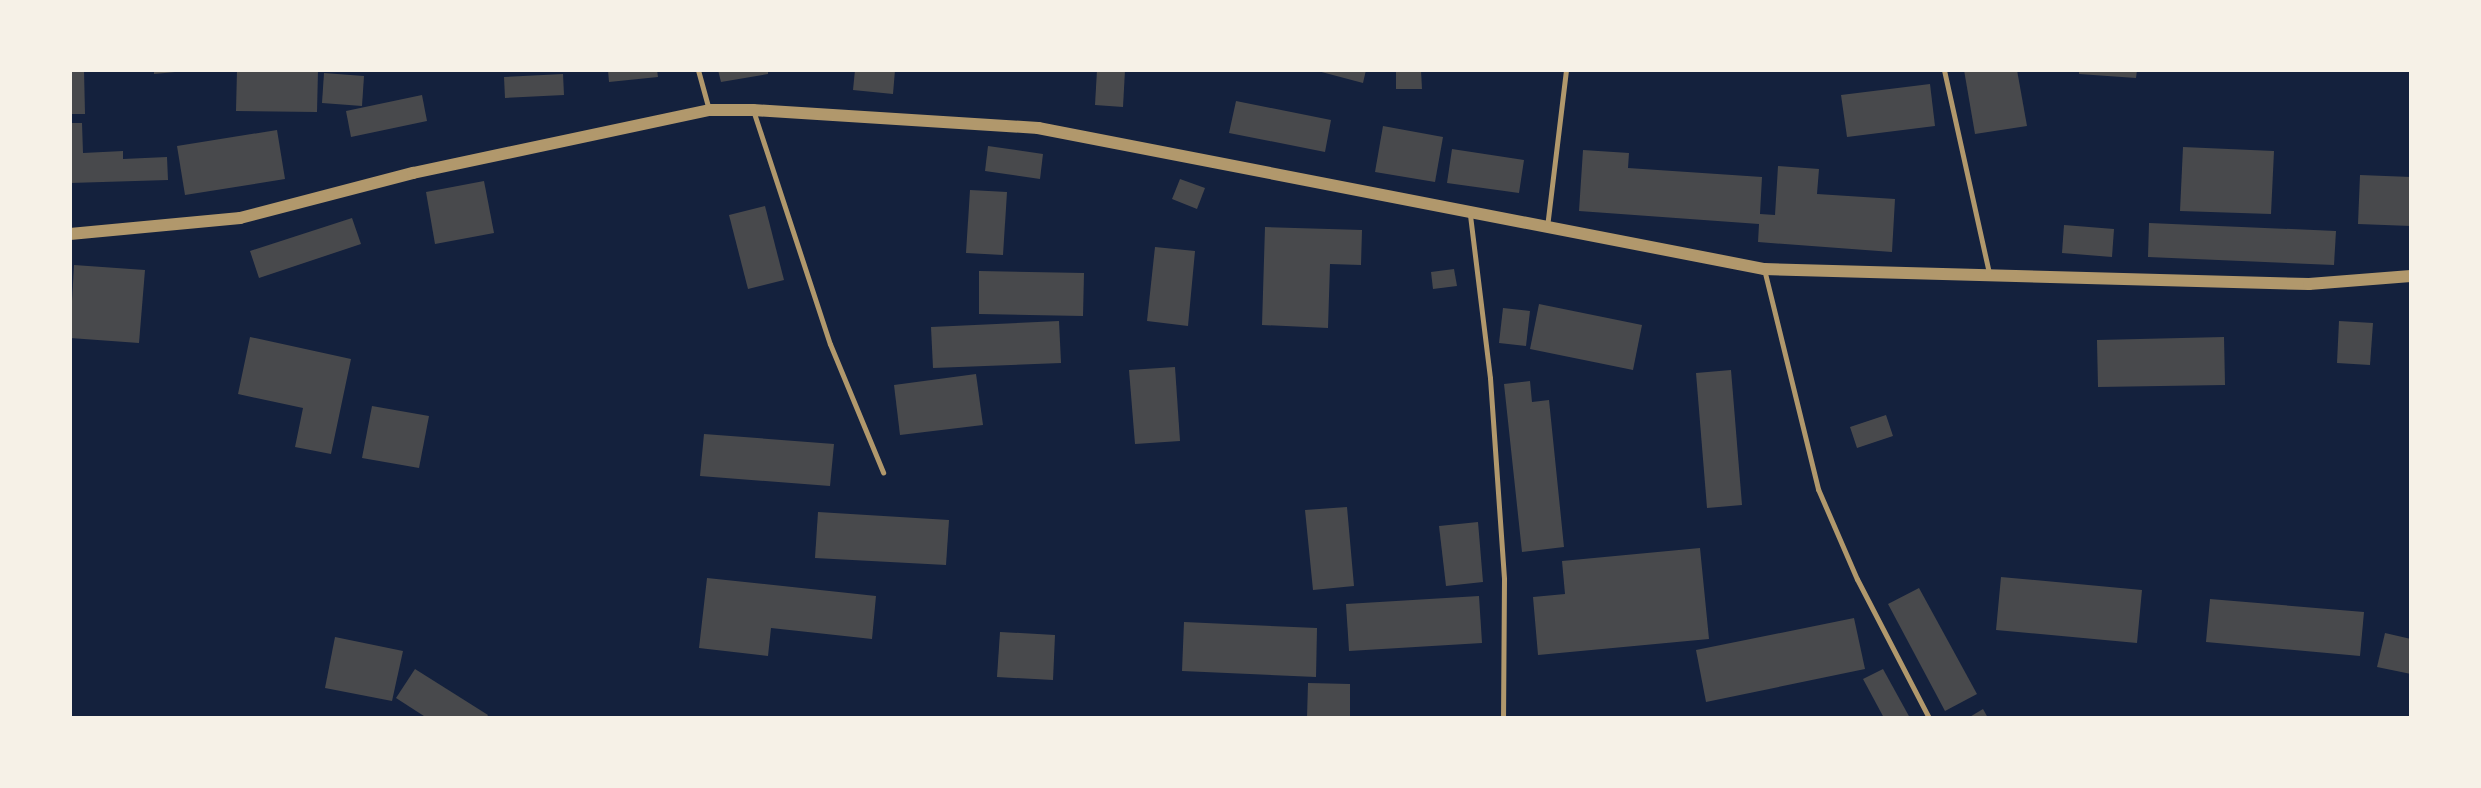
<!DOCTYPE html>
<style>
body{margin:0}
#map{position:relative;width:2481px;height:788px;overflow:hidden;background:#14213d;font-family:"DejaVu Sans",sans-serif}
div>[style]{position:absolute}
[style*='--x']{left:calc(var(--x)*1px);top:calc(var(--y)*1px);width:calc(var(--w)*1px);rotate:calc(var(--a)*1deg)}
.building>*{inset:0;background:#48494c}
.service>*{height:5px;margin:-2.5px;padding:0 2.5px;transform-origin:2.5px;border-radius:2.5px;background:#b1986c}
.tertiary>*{height:12px;margin:-6px;padding:0 6px;transform-origin:6px;border-radius:6px;background:#b1986c}
span{translate:-50% -50%;white-space:nowrap;text-align:center;line-height:1.15;-webkit-text-stroke:5px #f6f1e7;paint-order:stroke}
.frame{position:absolute;inset:0;border:72px solid #f6f1e7;pointer-events:none}
</style>
<div id="map">
<div class="building">
<i style="clip-path:polygon(70px 70px,84px 70px,85px 114px,70px 114px)"></i>
<i style="clip-path:polygon(154px 70px,175px 70px,175px 72px,154px 74px)"></i>
<i style="clip-path:polygon(237px 70px,318px 70px,317px 112px,236px 111px)"></i>
<i style="clip-path:polygon(608px 70px,657px 70px,658px 77px,609px 82px)"></i>
<i style="clip-path:polygon(718px 70px,768px 70px,768px 74px,721px 82px)"></i>
<i style="clip-path:polygon(855px 70px,895px 70px,893px 94px,853px 90px)"></i>
<i style="clip-path:polygon(1097px 70px,1125px 70px,1123px 107px,1095px 105px)"></i>
<i style="clip-path:polygon(1314px 70px,1366px 70px,1363px 83px)"></i>
<i style="clip-path:polygon(1396px 70px,1421px 70px,1422px 89px,1396px 89px)"></i>
<i style="clip-path:polygon(1964px 70px,2017px 70px,2027px 126px,1975px 134px)"></i>
<i style="clip-path:polygon(2079px 70px,2137px 70px,2136px 78px,2079px 74px)"></i>
<i style="clip-path:polygon(324px 73px,364px 76px,362px 106px,322px 103px)"></i>
<i style="clip-path:polygon(563px 74px,564px 95px,505px 98px,504px 77px)"></i>
<i style="clip-path:polygon(1930px 84px,1935px 126px,1847px 137px,1841px 95px)"></i>
<i style="clip-path:polygon(422px 95px,427px 121px,351px 137px,346px 111px)"></i>
<i style="clip-path:polygon(1236px 101px,1331px 120px,1325px 152px,1229px 133px)"></i>
<i style="clip-path:polygon(70px 123px,82px 123px,83px 153px,123px 151px,123px 159px,167px 157px,168px 180px,70px 183px)"></i>
<i style="clip-path:polygon(1383px 126px,1443px 137px,1435px 182px,1375px 172px)"></i>
<i style="clip-path:polygon(277px 130px,285px 179px,185px 195px,177px 146px)"></i>
<i style="clip-path:polygon(988px 146px,1043px 154px,1040px 179px,985px 171px)"></i>
<i style="clip-path:polygon(2183px 147px,2274px 151px,2271px 214px,2180px 211px)"></i>
<i style="clip-path:polygon(1452px 149px,1524px 160px,1519px 193px,1447px 183px)"></i>
<i style="clip-path:polygon(1583px 150px,1629px 153px,1628px 168px,1762px 177px,1760px 214px,1775px 215px,1778px 166px,1819px 169px,1817px 194px,1895px 199px,1892px 252px,1758px 242px,1759px 224px,1579px 211px)"></i>
<i style="clip-path:polygon(2360px 175px,2411px 177px,2411px 226px,2358px 224px)"></i>
<i style="clip-path:polygon(1180px 179px,1205px 188px,1197px 209px,1172px 199px)"></i>
<i style="clip-path:polygon(484px 181px,494px 233px,435px 244px,426px 192px)"></i>
<i style="clip-path:polygon(970px 190px,1007px 192px,1003px 255px,966px 253px)"></i>
<i style="clip-path:polygon(765px 206px,784px 280px,748px 289px,729px 215px)"></i>
<i style="clip-path:polygon(352px 218px,361px 244px,259px 278px,250px 251px)"></i>
<i style="clip-path:polygon(2149px 223px,2336px 231px,2334px 265px,2148px 257px)"></i>
<i style="clip-path:polygon(2064px 225px,2114px 229px,2112px 257px,2062px 253px)"></i>
<i style="clip-path:polygon(1265px 227px,1362px 230px,1361px 265px,1330px 264px,1328px 328px,1262px 325px)"></i>
<i style="clip-path:polygon(1155px 247px,1195px 251px,1188px 326px,1147px 321px)"></i>
<i style="clip-path:polygon(74px 265px,145px 270px,139px 343px,70px 338px)"></i>
<i style="clip-path:polygon(1454px 269px,1457px 286px,1433px 289px,1431px 272px)"></i>
<i style="clip-path:polygon(979px 271px,1084px 273px,1083px 316px,979px 314px)"></i>
<i style="clip-path:polygon(1539px 304px,1642px 325px,1633px 370px,1530px 349px)"></i>
<i style="clip-path:polygon(1503px 308px,1530px 311px,1526px 346px,1499px 343px)"></i>
<i style="clip-path:polygon(1059px 321px,1061px 363px,933px 368px,931px 327px)"></i>
<i style="clip-path:polygon(2339px 321px,2373px 323px,2370px 365px,2337px 363px)"></i>
<i style="clip-path:polygon(250px 337px,351px 359px,331px 454px,295px 447px,303px 408px,238px 394px)"></i>
<i style="clip-path:polygon(2224px 337px,2225px 385px,2098px 387px,2097px 340px)"></i>
<i style="clip-path:polygon(1175px 367px,1180px 441px,1135px 444px,1129px 370px)"></i>
<i style="clip-path:polygon(1731px 370px,1742px 505px,1707px 508px,1696px 373px)"></i>
<i style="clip-path:polygon(976px 374px,983px 425px,900px 435px,894px 385px)"></i>
<i style="clip-path:polygon(1530px 381px,1532px 402px,1549px 400px,1564px 547px,1522px 552px,1504px 384px)"></i>
<i style="clip-path:polygon(372px 406px,429px 416px,419px 468px,362px 458px)"></i>
<i style="clip-path:polygon(1886px 415px,1893px 436px,1857px 448px,1850px 427px)"></i>
<i style="clip-path:polygon(704px 434px,834px 444px,830px 486px,700px 476px)"></i>
<i style="clip-path:polygon(1347px 507px,1354px 586px,1313px 590px,1305px 510px)"></i>
<i style="clip-path:polygon(818px 512px,949px 520px,946px 565px,815px 558px)"></i>
<i style="clip-path:polygon(1478px 522px,1483px 582px,1446px 586px,1439px 526px)"></i>
<i style="clip-path:polygon(1700px 548px,1709px 639px,1538px 655px,1533px 597px,1565px 594px,1562px 561px)"></i>
<i style="clip-path:polygon(2001px 577px,2142px 590px,2137px 643px,1996px 630px)"></i>
<i style="clip-path:polygon(707px 578px,876px 596px,872px 639px,771px 628px,768px 656px,699px 648px)"></i>
<i style="clip-path:polygon(1919px 588px,1977px 694px,1945px 711px,1888px 604px)"></i>
<i style="clip-path:polygon(1479px 596px,1482px 643px,1349px 651px,1346px 604px)"></i>
<i style="clip-path:polygon(2210px 599px,2364px 612px,2360px 656px,2206px 642px)"></i>
<i style="clip-path:polygon(1854px 618px,1865px 669px,1706px 702px,1696px 650px)"></i>
<i style="clip-path:polygon(1184px 622px,1317px 628px,1316px 677px,1182px 671px)"></i>
<i style="clip-path:polygon(1000px 632px,1055px 635px,1053px 680px,997px 677px)"></i>
<i style="clip-path:polygon(2385px 633px,2411px 639px,2411px 674px,2377px 667px)"></i>
<i style="clip-path:polygon(335px 637px,403px 651px,392px 701px,325px 688px)"></i>
<i style="clip-path:polygon(415px 669px,488px 715px,486px 718px,427px 718px,396px 698px)"></i>
<i style="clip-path:polygon(1883px 669px,1910px 718px,1884px 718px,1863px 679px)"></i>
<i style="clip-path:polygon(1308px 683px,1350px 684px,1350px 718px,1307px 718px)"></i>
<i style="clip-path:polygon(1983px 709px,1988px 718px,1968px 718px)"></i>
</div>
<div class="service">
<i style="--x:698;--y:70;--w:41;--a:74.6"></i>
<i style="--x:1944;--y:70;--w:208;--a:77.5"></i>
<i style="--x:753;--y:110;--w:246;--a:71.8"></i>
<i style="--x:830;--y:344;--w:139;--a:67.5"></i>
<i style="--x:1470;--y:215;--w:164;--a:83"></i>
<i style="--x:1490;--y:378;--w:201;--a:86"></i>
<i style="--x:1504;--y:579;--w:139;--a:90.4"></i>
<i style="--x:1547;--y:227;--w:158;--a:-83.1"></i>
<i style="--x:1764;--y:269;--w:227;--a:76.2"></i>
<i style="--x:1818;--y:489;--w:98;--a:66.6"></i>
<i style="--x:1857;--y:579;--w:157;--a:62.6"></i>
</div>
<div class="tertiary">
<i style="--x:70;--y:234;--w:171;--a:-5.4"></i>
<i style="--x:240;--y:218;--w:179;--a:-14.6"></i>
<i style="--x:413;--y:173;--w:303;--a:-12"></i>
<i style="--x:709;--y:110;--w:44;--a:0"></i>
<i style="--x:753;--y:110;--w:286;--a:3.6"></i>
<i style="--x:1038;--y:128;--w:740;--a:10.99"></i>
<i style="--x:1764;--y:269;--w:545;--a:1.58"></i>
<i style="--x:2309;--y:284;--w:102;--a:-4.5"></i>
</div>
<div class="frame"></div>
</div>
